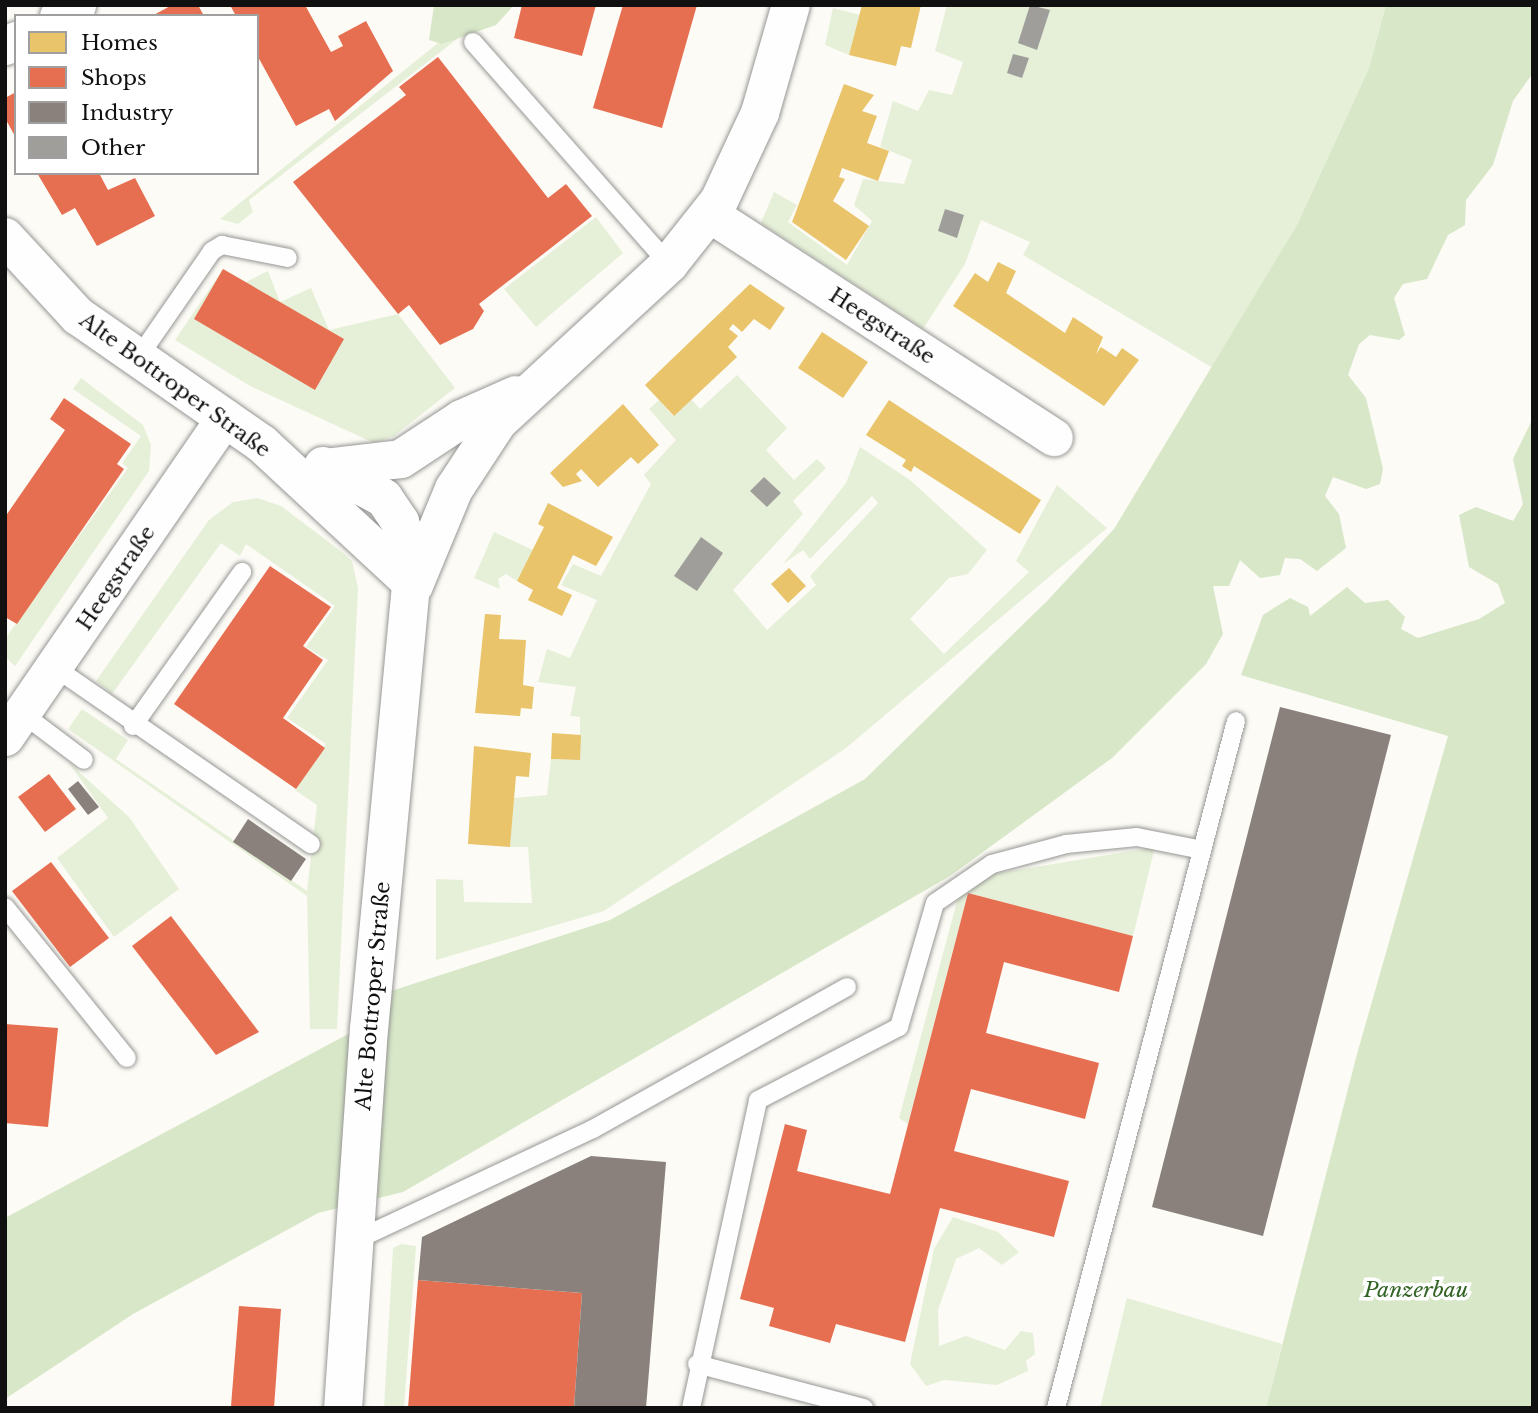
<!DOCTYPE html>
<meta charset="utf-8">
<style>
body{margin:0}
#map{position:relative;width:1538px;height:1413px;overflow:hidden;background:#fcfbf6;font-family:"Libre Baskerville",serif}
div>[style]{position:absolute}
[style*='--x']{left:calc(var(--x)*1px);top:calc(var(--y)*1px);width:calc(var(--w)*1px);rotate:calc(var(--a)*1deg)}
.green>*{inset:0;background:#e6f0d8}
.forest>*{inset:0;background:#d7e7c7}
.homes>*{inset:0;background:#e9c46a}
.shops>*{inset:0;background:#e76f51}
.industry>*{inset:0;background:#8a817c}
.building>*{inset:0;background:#a09e9b}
.roads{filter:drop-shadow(0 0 2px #969694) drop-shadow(0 0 2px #969694)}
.service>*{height:18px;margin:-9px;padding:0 9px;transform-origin:9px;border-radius:9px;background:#fffefe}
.minor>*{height:37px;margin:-18.5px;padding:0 18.5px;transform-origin:18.5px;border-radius:18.5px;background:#fffefe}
.tertiary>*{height:38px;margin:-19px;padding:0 19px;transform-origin:19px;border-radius:19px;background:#fffefe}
span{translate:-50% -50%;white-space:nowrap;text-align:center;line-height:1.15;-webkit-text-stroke:7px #fff;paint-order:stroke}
.street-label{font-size:21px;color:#101010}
.park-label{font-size:21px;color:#326425;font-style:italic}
.frame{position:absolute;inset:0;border:7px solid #101010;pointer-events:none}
.legend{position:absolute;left:14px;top:14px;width:245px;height:161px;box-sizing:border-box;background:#fff;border:2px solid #9f9f9f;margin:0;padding:9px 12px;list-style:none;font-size:21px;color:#101010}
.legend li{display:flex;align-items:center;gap:14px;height:35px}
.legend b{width:35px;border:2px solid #9f9f9f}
</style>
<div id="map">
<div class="green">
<i style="clip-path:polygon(485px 5px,501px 5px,249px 200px,253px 212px,238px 224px,220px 219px)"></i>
<i style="clip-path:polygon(947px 5px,1386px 5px,1369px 68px,1297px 225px,1213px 368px,1023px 255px,1030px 242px,981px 220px,965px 264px,923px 329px,761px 223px,774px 192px,797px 205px,788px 222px,847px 265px,872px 221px,854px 205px,863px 179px,904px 184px,912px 160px,880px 147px,893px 101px,918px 111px,929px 90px,952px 95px,963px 62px,935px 51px)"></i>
<i style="clip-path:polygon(833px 8px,860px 15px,849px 55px,825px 45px)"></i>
<i style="clip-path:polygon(596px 217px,623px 253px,536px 327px,504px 289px)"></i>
<i style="clip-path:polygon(223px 269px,246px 282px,268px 271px,280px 302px,311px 288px,329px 330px,398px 314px,455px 388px,394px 436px,374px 443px,250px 386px,175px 340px)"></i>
<i style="clip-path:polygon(737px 375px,787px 428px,766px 450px,794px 480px,817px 459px,826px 468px,793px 501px,803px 514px,733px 590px,767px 630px,816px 585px,810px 576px,878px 503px,872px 496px,810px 559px,803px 550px,783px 564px,846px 483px,860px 447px,910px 480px,987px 550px,968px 574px,949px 578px,910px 619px,944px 654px,1029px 572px,1016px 561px,1057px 485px,1107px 528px,846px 748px,604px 911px,436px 960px,436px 879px,463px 880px,464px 902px,532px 903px,528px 847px,510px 847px,514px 798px,547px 795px,551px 759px,580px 760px,580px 717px,570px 716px,576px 687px,538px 682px,547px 649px,570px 658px,597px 600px,561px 585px,573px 564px,601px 576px,651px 484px,644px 475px,676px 440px,649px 409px,659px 400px,673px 416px,691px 399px,700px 409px)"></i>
<i style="clip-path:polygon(81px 378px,143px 425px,151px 445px,149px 471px,15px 666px,5px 657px,5px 639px,128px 468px,122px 463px,141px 436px,73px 389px)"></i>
<i style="clip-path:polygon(257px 498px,281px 506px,342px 552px,352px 561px,358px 588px,337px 1029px,310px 1029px,307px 896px,68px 729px,82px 709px,119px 734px,128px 740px,116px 759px,307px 891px,317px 805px,295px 790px,326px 744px,287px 718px,328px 660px,306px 647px,335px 606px,246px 544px,240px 556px,221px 543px,112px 694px,96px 681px,209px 520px,233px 502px)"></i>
<i style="clip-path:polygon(494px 532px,533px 550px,517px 581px,506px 574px,498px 579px,500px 589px,474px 578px)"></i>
<i style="clip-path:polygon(69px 763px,129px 817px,179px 889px,114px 937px,57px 858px,108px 818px)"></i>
<i style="clip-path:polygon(1155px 847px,1133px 936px,968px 893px,908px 1124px,899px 1118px,963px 879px)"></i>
<i style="clip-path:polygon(953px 1217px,998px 1232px,1019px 1252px,1002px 1265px,979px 1248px,956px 1259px,938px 1310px,939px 1346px,966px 1336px,1005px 1350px,1021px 1331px,1033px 1333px,1035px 1354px,1026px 1361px,1028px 1371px,997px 1385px,944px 1380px,926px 1386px,910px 1364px,934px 1249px)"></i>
<i style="clip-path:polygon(401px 1244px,416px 1246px,404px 1408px,384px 1408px,393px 1248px)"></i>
<i style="clip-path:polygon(1127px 1298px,1282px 1344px,1266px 1408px,1100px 1408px)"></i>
</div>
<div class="forest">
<i style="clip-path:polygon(434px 5px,514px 5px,496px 25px,442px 44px,429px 40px)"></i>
<i style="clip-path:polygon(1386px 5px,1533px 5px,1533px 73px,1513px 101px,1493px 165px,1466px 200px,1465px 225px,1448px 235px,1427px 279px,1403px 284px,1394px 298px,1405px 335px,1399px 340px,1370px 335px,1359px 344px,1348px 375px,1366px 398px,1383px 469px,1380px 484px,1366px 489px,1333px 477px,1325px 496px,1339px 514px,1346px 548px,1317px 571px,1300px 559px,1285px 558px,1280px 575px,1260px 578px,1240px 560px,1229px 586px,1213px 586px,1223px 634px,1206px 664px,1112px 758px,950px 876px,403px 1192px,318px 1213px,133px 1314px,5px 1399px,5px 1218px,365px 1025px,379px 995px,610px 920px,865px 779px,1047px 601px,1114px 529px,1297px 225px,1369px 68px)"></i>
<i style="clip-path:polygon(1533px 418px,1533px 1408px,1266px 1408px,1357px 1054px,1448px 736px,1241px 675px,1263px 615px,1290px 598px,1308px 607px,1310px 616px,1347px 587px,1365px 603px,1388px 600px,1405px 617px,1401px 629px,1418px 638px,1479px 619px,1505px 603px,1498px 584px,1469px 567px,1459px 515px,1476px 507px,1513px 521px,1523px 504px,1513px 459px)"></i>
</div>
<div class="homes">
<i style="clip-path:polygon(862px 5px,921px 5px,911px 48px,901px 46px,896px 66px,849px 55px)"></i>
<i style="clip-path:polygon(844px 84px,874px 95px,862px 111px,877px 116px,867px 143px,889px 151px,878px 181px,842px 168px,839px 177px,845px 179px,833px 201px,869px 226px,846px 260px,792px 222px)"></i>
<i style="clip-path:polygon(998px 262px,1016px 271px,1006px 293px,1065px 333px,1073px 317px,1103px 337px,1096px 354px,1101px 347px,1116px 357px,1122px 348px,1139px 360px,1104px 406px,953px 306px,975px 273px,988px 282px)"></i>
<i style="clip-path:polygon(750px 284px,785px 308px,770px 330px,754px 319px,742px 332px,733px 324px,729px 329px,738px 336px,728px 347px,737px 357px,674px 416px,645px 385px)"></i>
<i style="clip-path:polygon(822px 332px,868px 362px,843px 398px,798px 368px)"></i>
<i style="clip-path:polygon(889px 400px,1041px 500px,1020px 534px,914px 466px,911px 472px,902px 466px,906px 460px,866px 435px)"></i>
<i style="clip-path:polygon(623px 404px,659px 445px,638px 464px,631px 457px,598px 487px,581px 469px,576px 474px,582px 481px,563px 487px,550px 473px)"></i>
<i style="clip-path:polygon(548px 503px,613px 537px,596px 566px,573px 555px,557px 588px,572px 595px,562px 616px,528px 600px,533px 590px,517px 581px,544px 527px,538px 524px)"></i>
<i style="clip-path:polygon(789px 568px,806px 586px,788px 603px,771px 584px)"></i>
<i style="clip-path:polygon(485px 614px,501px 615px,499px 639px,526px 640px,523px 685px,534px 687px,532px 709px,521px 708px,520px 716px,475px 713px)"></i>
<i style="clip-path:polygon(552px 733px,581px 735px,580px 760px,551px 759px)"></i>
<i style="clip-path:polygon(474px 746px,531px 753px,529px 777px,516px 776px,510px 847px,468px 844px)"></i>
</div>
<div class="shops">
<i style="clip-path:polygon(172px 5px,198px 5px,204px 16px,152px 16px)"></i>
<i style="clip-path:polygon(230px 5px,305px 5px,331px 52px,343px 46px,338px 36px,366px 21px,393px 71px,335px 121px,329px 109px,296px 126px,257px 55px,257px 16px,236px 16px)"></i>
<i style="clip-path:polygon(522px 5px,596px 5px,582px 56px,514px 38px)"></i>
<i style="clip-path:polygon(623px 5px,697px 5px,662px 128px,593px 108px)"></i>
<i style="clip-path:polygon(438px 57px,548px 198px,566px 184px,592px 216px,479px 304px,484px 311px,473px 329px,440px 345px,409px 305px,398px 314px,293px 182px,406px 95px,399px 87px)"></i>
<i style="clip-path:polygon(16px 92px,16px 138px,5px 118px,5px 98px)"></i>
<i style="clip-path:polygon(37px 173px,99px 173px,108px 190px,135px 178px,155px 216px,97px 246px,75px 208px,62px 215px)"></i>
<i style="clip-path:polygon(223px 269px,344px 339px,315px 390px,194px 319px)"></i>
<i style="clip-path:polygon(64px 398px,131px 444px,117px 464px,124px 469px,17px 624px,5px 617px,5px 517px,65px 430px,50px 419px)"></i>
<i style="clip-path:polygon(270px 566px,331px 607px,303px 646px,323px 660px,283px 718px,325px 748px,296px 789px,174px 704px)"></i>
<i style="clip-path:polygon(49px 774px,76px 809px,45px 832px,18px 797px)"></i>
<i style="clip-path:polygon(51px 862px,109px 938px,70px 967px,12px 891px)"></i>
<i style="clip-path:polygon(968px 893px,1133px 936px,1119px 992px,1004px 962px,986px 1033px,1099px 1063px,1085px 1119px,971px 1089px,954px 1151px,1069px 1181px,1054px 1237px,940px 1208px,905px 1342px,836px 1324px,830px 1343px,769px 1326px,774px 1308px,740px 1299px,785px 1124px,807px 1130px,797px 1171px,890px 1194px)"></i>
<i style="clip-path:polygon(171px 916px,259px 1032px,216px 1055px,132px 946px)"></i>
<i style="clip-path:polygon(5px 1024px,58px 1028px,48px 1127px,5px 1123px)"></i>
<i style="clip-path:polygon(418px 1280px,582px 1293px,574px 1408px,408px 1408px)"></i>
<i style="clip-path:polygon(239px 1306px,281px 1309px,274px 1408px,231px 1406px)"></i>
</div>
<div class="industry">
<i style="clip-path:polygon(1280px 707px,1391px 735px,1263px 1236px,1152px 1207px)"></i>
<i style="clip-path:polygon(78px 781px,99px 807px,88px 815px,68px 789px)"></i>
<i style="clip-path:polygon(248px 819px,306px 859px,291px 881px,233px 842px)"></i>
<i style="clip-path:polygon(591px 1156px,666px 1162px,646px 1408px,574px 1408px,582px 1293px,418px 1280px,422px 1237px)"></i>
</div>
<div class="building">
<i style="clip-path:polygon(1030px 5px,1050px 10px,1037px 50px,1018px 43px)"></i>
<i style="clip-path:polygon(1013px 54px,1029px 58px,1022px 78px,1007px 73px)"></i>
<i style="clip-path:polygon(945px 209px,964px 215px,957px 238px,938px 231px)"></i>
<i style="clip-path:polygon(764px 477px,781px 493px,767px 507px,750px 491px)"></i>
<i style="clip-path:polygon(701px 537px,723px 553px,697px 591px,674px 576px)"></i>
</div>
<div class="roads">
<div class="service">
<i style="--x:473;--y:42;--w:296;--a:48.6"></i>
<i style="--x:138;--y:358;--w:130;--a:-55.3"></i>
<i style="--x:212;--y:251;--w:12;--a:-31"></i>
<i style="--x:222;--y:245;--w:67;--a:11.1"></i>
<i style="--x:54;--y:667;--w:312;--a:34.6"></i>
<i style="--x:23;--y:714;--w:76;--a:37"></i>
<i style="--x:133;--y:726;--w:189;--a:-54.7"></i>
<i style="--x:5;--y:907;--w:194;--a:51.1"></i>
<i style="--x:354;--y:1241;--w:264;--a:-25.1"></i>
<i style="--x:593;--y:1129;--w:291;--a:-29.2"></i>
<i style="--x:697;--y:1364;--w:173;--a:14.8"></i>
<i style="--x:691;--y:1408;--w:315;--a:-77.7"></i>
<i style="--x:758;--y:1100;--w:159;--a:-27.4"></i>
<i style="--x:899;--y:1027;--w:129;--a:-73.8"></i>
<i style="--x:935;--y:903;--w:69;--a:-34.4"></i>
<i style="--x:992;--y:864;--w:77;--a:-15.1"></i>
<i style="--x:1066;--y:844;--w:71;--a:-5.6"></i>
<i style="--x:1137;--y:837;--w:66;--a:11.3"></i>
<i style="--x:1056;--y:1408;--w:710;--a:-75.32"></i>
</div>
<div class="minor">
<i style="--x:58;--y:16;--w:22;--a:-30"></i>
<i style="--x:5;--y:46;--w:13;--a:-29"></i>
<i style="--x:710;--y:214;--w:410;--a:33"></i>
<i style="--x:5;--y:737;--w:388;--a:-55.5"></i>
</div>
<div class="tertiary">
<i style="--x:5;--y:237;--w:108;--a:47.3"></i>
<i style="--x:78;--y:316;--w:223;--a:34.8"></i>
<i style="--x:261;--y:443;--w:209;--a:42.9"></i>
<i style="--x:323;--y:466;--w:69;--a:27.7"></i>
<i style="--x:384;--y:498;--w:29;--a:56"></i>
<i style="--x:400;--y:522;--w:44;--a:72.8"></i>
<i style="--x:413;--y:564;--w:466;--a:95.4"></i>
<i style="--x:369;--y:1028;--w:381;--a:93.9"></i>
<i style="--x:332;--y:467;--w:69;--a:-6.6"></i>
<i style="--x:401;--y:459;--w:73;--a:-33.3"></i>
<i style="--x:462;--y:419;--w:59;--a:-24"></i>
<i style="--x:415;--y:583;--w:102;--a:-67.5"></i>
<i style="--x:454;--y:489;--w:80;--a:-56.7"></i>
<i style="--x:498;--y:422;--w:233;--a:-42.7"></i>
<i style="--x:669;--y:264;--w:80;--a:-51.6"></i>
<i style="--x:719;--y:201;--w:97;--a:-65"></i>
<i style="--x:760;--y:113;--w:112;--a:-74"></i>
</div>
</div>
<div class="street-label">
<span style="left:882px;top:326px;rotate:33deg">Heegstraße</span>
<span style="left:175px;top:385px;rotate:36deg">Alte Bottroper Straße</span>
<span style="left:116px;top:578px;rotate:-56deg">Heegstraße</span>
<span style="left:373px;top:996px;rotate:-85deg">Alte Bottroper Straße</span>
</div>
<div class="park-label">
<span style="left:1416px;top:1290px">Panzerbau</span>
</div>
<div class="frame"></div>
<ul class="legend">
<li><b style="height:19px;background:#e9c46a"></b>Homes</li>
<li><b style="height:19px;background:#e76f51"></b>Shops</li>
<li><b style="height:19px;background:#8a817c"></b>Industry</li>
<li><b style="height:19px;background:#a09e9b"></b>Other</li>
</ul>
</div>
